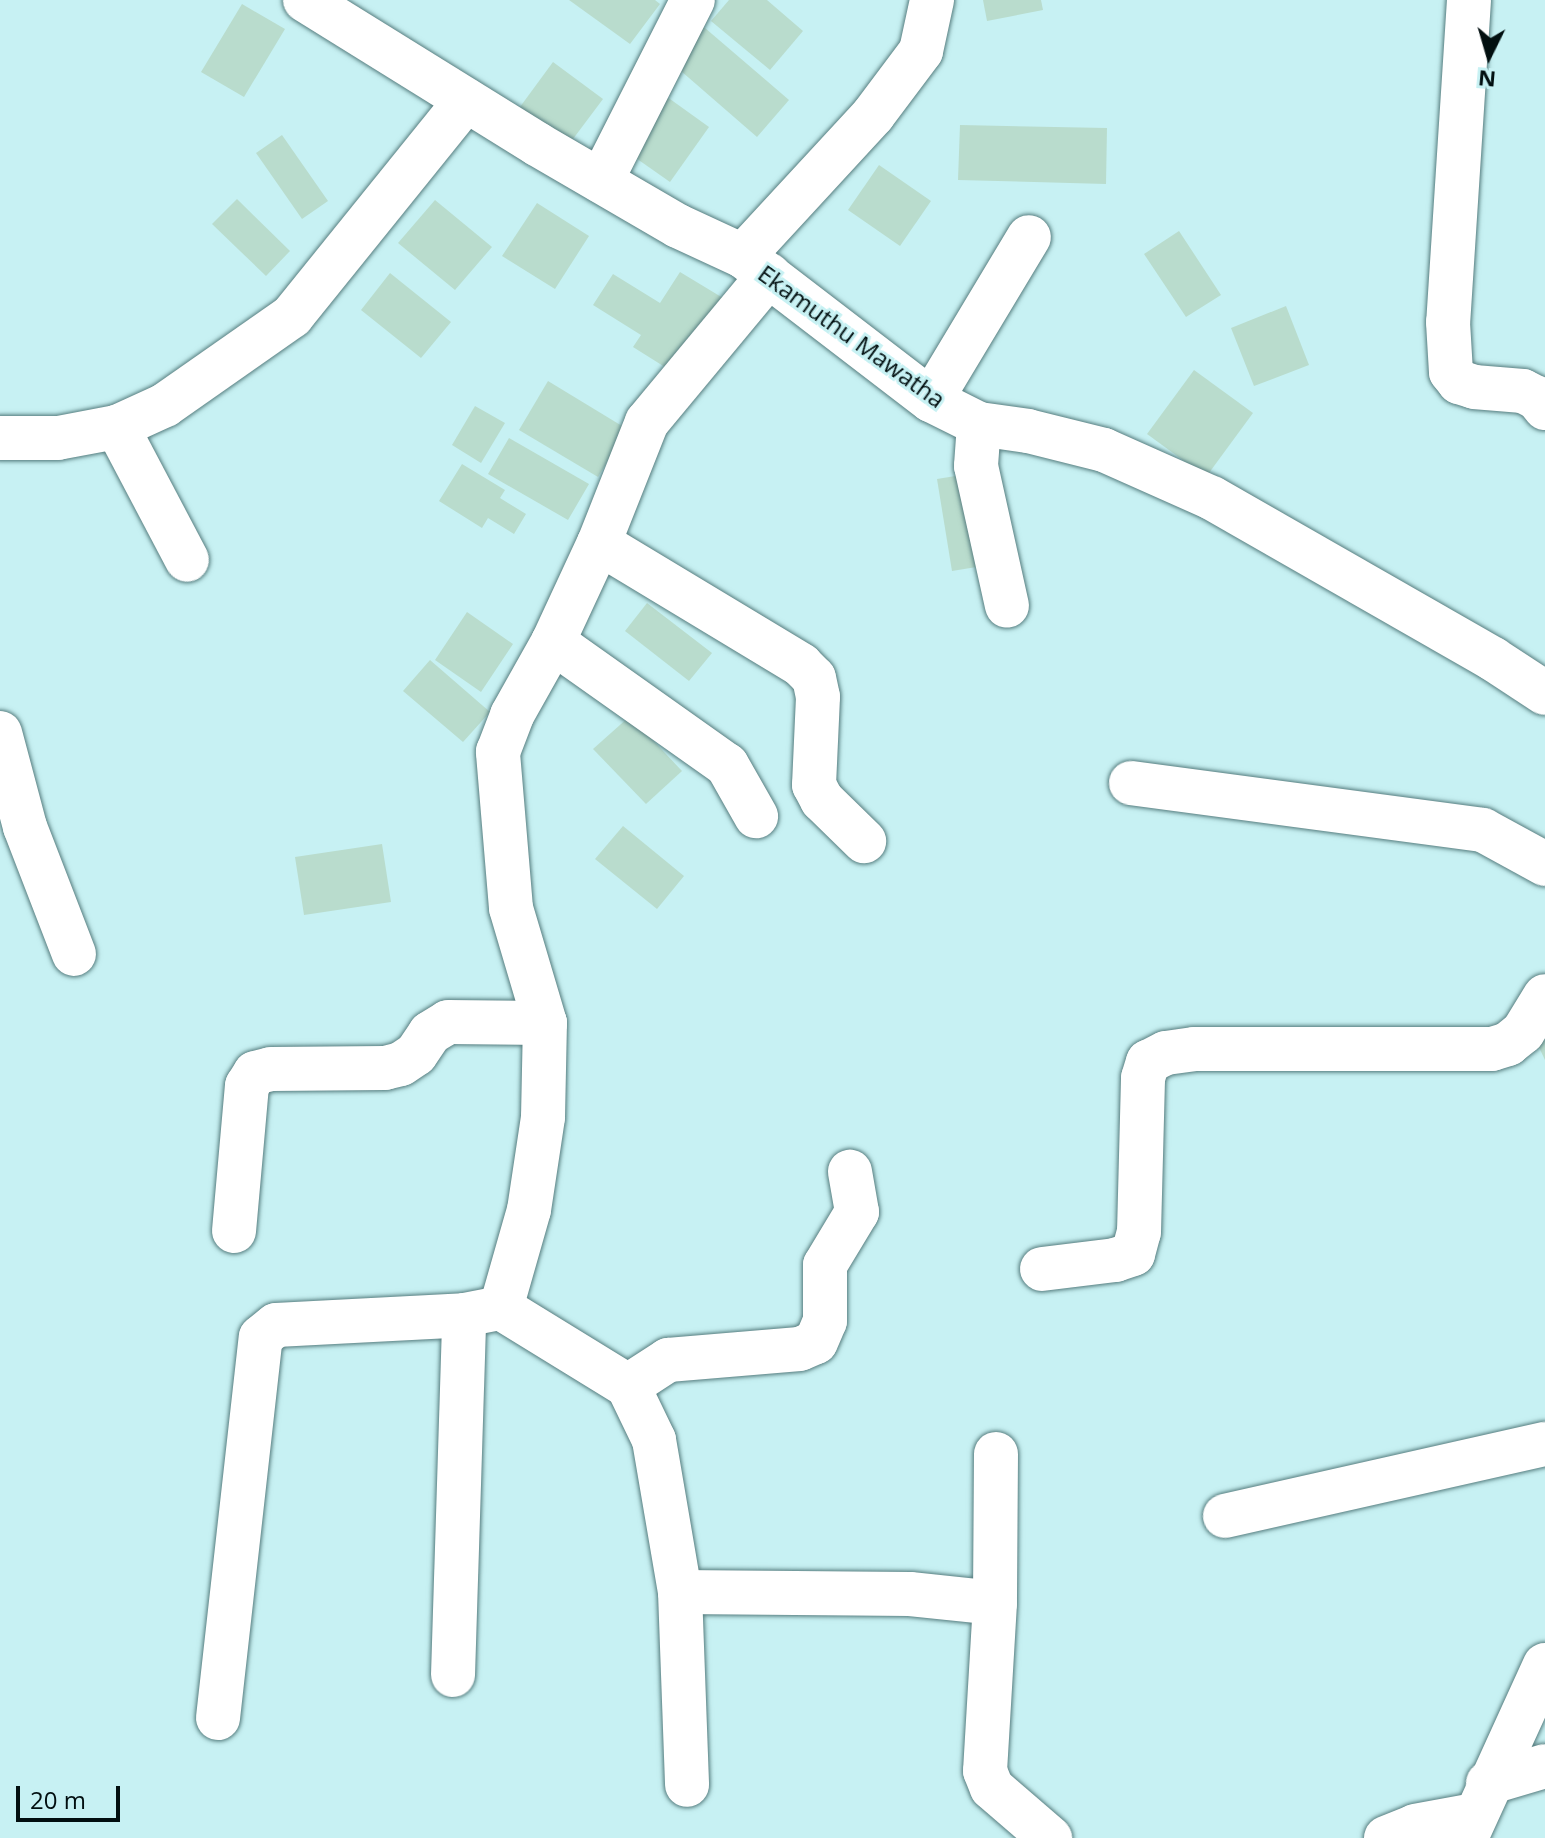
<!DOCTYPE html>
<style>
body{margin:0}
#map{position:relative;width:1545px;height:1838px;overflow:hidden;background:#c7f1f3;font-family:"Open Sans",sans-serif}
div>[style]{position:absolute}
[style*='--x']{left:calc(var(--x)*1px);top:calc(var(--y)*1px);width:calc(var(--w)*1px);rotate:calc(var(--a)*1deg)}
.building>*{inset:0;background:#b9dccd}
.roads{filter:drop-shadow(0 0 2px #567d7f) drop-shadow(0 0 2px #567d7f)}
.minor>*{height:44px;margin:-22px;padding:0 22px;transform-origin:22px;border-radius:22px;background:#fff}
span{translate:-50% -50%;white-space:nowrap;text-align:center;line-height:1.15;-webkit-text-stroke:6px #c7f1f3;paint-order:stroke}
.street-label{font-size:24px;color:#020f10}
.north{position:absolute;left:1449px;top:16px;width:80px;height:80px;-webkit-text-stroke:6px #c7f1f3;paint-order:stroke;rotate:185deg;font-size:22px;font-weight:700;line-height:32px;text-align:center;color:#020f10}
.north::after{content:'';display:block;margin:auto;width:28px;height:36px;background:#020f10;clip-path:polygon(50% 0,100% 100%,50% 72%,0 100%)}
.scale{position:absolute;left:16px;top:1786px;width:104px;height:36px;box-sizing:border-box;border:4px solid #020f10;border-top:0;padding-left:10px;font-size:24px;line-height:28px;white-space:nowrap;color:#020f10;-webkit-text-stroke:6px #c7f1f3;paint-order:stroke}
</style>
<div id="map">
<div class="building">
<i style="clip-path:polygon(569px 0,655px 0,660px 4px,630px 44px)"></i>
<i style="clip-path:polygon(729px 0,767px 0,803px 31px,770px 70px,711px 21px)"></i>
<i style="clip-path:polygon(983px 0,1041px 0,1043px 10px,987px 21px)"></i>
<i style="clip-path:polygon(242px 4px,285px 29px,244px 97px,201px 72px)"></i>
<i style="clip-path:polygon(698px 22px,789px 100px,757px 137px,666px 58px)"></i>
<i style="clip-path:polygon(553px 62px,603px 99px,567px 147px,517px 111px)"></i>
<i style="clip-path:polygon(663px 94px,709px 127px,670px 182px,623px 149px)"></i>
<i style="clip-path:polygon(960px 125px,1107px 128px,1106px 184px,958px 180px)"></i>
<i style="clip-path:polygon(282px 135px,328px 201px,302px 219px,256px 153px)"></i>
<i style="clip-path:polygon(879px 165px,931px 201px,900px 246px,848px 210px)"></i>
<i style="clip-path:polygon(237px 199px,290px 251px,266px 276px,212px 224px)"></i>
<i style="clip-path:polygon(435px 200px,492px 247px,455px 290px,398px 243px)"></i>
<i style="clip-path:polygon(537px 203px,589px 236px,555px 289px,502px 256px)"></i>
<i style="clip-path:polygon(1179px 231px,1221px 295px,1186px 317px,1144px 254px)"></i>
<i style="clip-path:polygon(680px 272px,723px 298px,676px 374px,633px 347px,641px 335px,593px 305px,613px 274px,660px 303px)"></i>
<i style="clip-path:polygon(390px 273px,451px 322px,421px 358px,361px 310px)"></i>
<i style="clip-path:polygon(1286px 306px,1309px 365px,1254px 386px,1231px 328px)"></i>
<i style="clip-path:polygon(1194px 370px,1253px 413px,1206px 477px,1147px 434px)"></i>
<i style="clip-path:polygon(548px 381px,627px 429px,598px 477px,519px 430px)"></i>
<i style="clip-path:polygon(475px 406px,505px 423px,481px 463px,452px 445px)"></i>
<i style="clip-path:polygon(509px 438px,589px 484px,568px 520px,488px 474px)"></i>
<i style="clip-path:polygon(462px 464px,505px 490px,500px 498px,526px 514px,514px 534px,488px 518px,482px 528px,439px 501px)"></i>
<i style="clip-path:polygon(992px 470px,1007px 562px,952px 571px,937px 479px)"></i>
<i style="clip-path:polygon(647px 603px,712px 653px,689px 681px,625px 631px)"></i>
<i style="clip-path:polygon(467px 612px,513px 644px,481px 692px,435px 660px)"></i>
<i style="clip-path:polygon(430px 660px,490px 712px,463px 742px,403px 691px)"></i>
<i style="clip-path:polygon(630px 716px,682px 771px,646px 804px,593px 749px)"></i>
<i style="clip-path:polygon(623px 826px,684px 876px,657px 909px,595px 859px)"></i>
<i style="clip-path:polygon(382px 844px,391px 902px,304px 915px,295px 857px)"></i>
<i style="clip-path:polygon(1545px 1039px,1545px 1060px,1537px 1043px)"></i>
</div>
<div class="roads">
<div class="minor">
<i style="--x:305;--y:0;--w:273;--a:31.8"></i>
<i style="--x:537;--y:144;--w:163;--a:30.2"></i>
<i style="--x:678;--y:226;--w:72;--a:24.8"></i>
<i style="--x:743;--y:256;--w:237;--a:37.5"></i>
<i style="--x:931;--y:400;--w:54;--a:26.6"></i>
<i style="--x:979;--y:424;--w:49;--a:8.1"></i>
<i style="--x:1028;--y:431;--w:78;--a:14"></i>
<i style="--x:1104;--y:450;--w:118;--a:24"></i>
<i style="--x:1212;--y:498;--w:324;--a:29.8"></i>
<i style="--x:1493;--y:659;--w:62;--a:33.2"></i>
<i style="--x:1469;--y:0;--w:323;--a:93.7"></i>
<i style="--x:1448;--y:322;--w:50;--a:86.6"></i>
<i style="--x:1451;--y:372;--w:13;--a:51"></i>
<i style="--x:1459;--y:382;--w:16;--a:18"></i>
<i style="--x:1474;--y:387;--w:49;--a:4.7"></i>
<i style="--x:1523;--y:391;--w:16;--a:27"></i>
<i style="--x:1537;--y:398;--w:13;--a:51"></i>
<i style="--x:601;--y:181;--w:203;--a:-63.1"></i>
<i style="--x:743;--y:256;--w:192;--a:-47.3"></i>
<i style="--x:873;--y:115;--w:80;--a:-53.1"></i>
<i style="--x:921;--y:51;--w:52;--a:-77.8"></i>
<i style="--x:931;--y:400;--w:190;--a:-59"></i>
<i style="--x:979;--y:424;--w:42;--a:94.1"></i>
<i style="--x:976;--y:466;--w:143;--a:77.5"></i>
<i style="--x:117;--y:427;--w:150;--a:62.2"></i>
<i style="--x:0;--y:438;--w:58;--a:0"></i>
<i style="--x:58;--y:438;--w:60;--a:-10.6"></i>
<i style="--x:117;--y:427;--w:53;--a:-24.6"></i>
<i style="--x:165;--y:405;--w:155;--a:-35"></i>
<i style="--x:292;--y:316;--w:277;--a:-51.1"></i>
<i style="--x:599;--y:543;--w:236;--a:31.1"></i>
<i style="--x:801;--y:665;--w:18;--a:45"></i>
<i style="--x:814;--y:678;--w:19;--a:78"></i>
<i style="--x:818;--y:697;--w:88;--a:92.6"></i>
<i style="--x:814;--y:785;--w:17;--a:62"></i>
<i style="--x:822;--y:800;--w:59;--a:44.3"></i>
<i style="--x:553;--y:642;--w:213;--a:35.3"></i>
<i style="--x:727;--y:765;--w:59;--a:60.4"></i>
<i style="--x:0;--y:733;--w:97;--a:75.1"></i>
<i style="--x:25;--y:827;--w:136;--a:68.9"></i>
<i style="--x:1131;--y:783;--w:355;--a:7.6"></i>
<i style="--x:1483;--y:830;--w:71;--a:28.7"></i>
<i style="--x:234;--y:1231;--w:146;--a:-84.9"></i>
<i style="--x:247;--y:1086;--w:15;--a:-58"></i>
<i style="--x:255;--y:1073;--w:16;--a:-14"></i>
<i style="--x:271;--y:1069;--w:114;--a:-0.5"></i>
<i style="--x:385;--y:1068;--w:16;--a:-14"></i>
<i style="--x:401;--y:1064;--w:18;--a:-34"></i>
<i style="--x:416;--y:1054;--w:25;--a:-56"></i>
<i style="--x:430;--y:1033;--w:21;--a:-31"></i>
<i style="--x:448;--y:1022;--w:97;--a:0.6"></i>
<i style="--x:1042;--y:1269;--w:74;--a:-7"></i>
<i style="--x:1115;--y:1260;--w:19;--a:-18"></i>
<i style="--x:1133;--y:1254;--w:23;--a:-75"></i>
<i style="--x:1139;--y:1232;--w:154;--a:-88.5"></i>
<i style="--x:1143;--y:1078;--w:17;--a:-73"></i>
<i style="--x:1148;--y:1062;--w:20;--a:-27"></i>
<i style="--x:1166;--y:1053;--w:28;--a:-8"></i>
<i style="--x:1194;--y:1049;--w:298;--a:0"></i>
<i style="--x:1492;--y:1049;--w:17;--a:-17"></i>
<i style="--x:1508;--y:1044;--w:19;--a:-39"></i>
<i style="--x:1523;--y:1032;--w:42;--a:-58.6"></i>
<i style="--x:501;--y:1308;--w:149;--a:31.6"></i>
<i style="--x:628;--y:1386;--w:60;--a:64.3"></i>
<i style="--x:654;--y:1440;--w:154;--a:80.3"></i>
<i style="--x:680;--y:1592;--w:193;--a:87.9"></i>
<i style="--x:628;--y:1386;--w:48;--a:-33"></i>
<i style="--x:668;--y:1360;--w:132;--a:-4.8"></i>
<i style="--x:800;--y:1349;--w:17;--a:-24"></i>
<i style="--x:816;--y:1342;--w:23;--a:-67"></i>
<i style="--x:825;--y:1321;--w:56;--a:-90"></i>
<i style="--x:825;--y:1265;--w:62;--a:-58.9"></i>
<i style="--x:857;--y:1212;--w:41;--a:-99.9"></i>
<i style="--x:996;--y:1454;--w:149;--a:90.4"></i>
<i style="--x:995;--y:1603;--w:168;--a:93.4"></i>
<i style="--x:985;--y:1771;--w:18;--a:68"></i>
<i style="--x:992;--y:1788;--w:77;--a:40.8"></i>
<i style="--x:1225;--y:1516;--w:328;--a:-12.7"></i>
<i style="--x:680;--y:1592;--w:230;--a:0.5"></i>
<i style="--x:910;--y:1594;--w:85;--a:6"></i>
<i style="--x:453;--y:1675;--w:360;--a:-88.2"></i>
<i style="--x:218;--y:1718;--w:383;--a:-83.6"></i>
<i style="--x:261;--y:1337;--w:19;--a:-39"></i>
<i style="--x:276;--y:1325;--w:188;--a:-3"></i>
<i style="--x:464;--y:1315;--w:38;--a:-11"></i>
<i style="--x:501;--y:1308;--w:102;--a:-74.1"></i>
<i style="--x:529;--y:1210;--w:94;--a:-81.4"></i>
<i style="--x:543;--y:1117;--w:94;--a:-88.8"></i>
<i style="--x:545;--y:1023;--w:120;--a:-106.5"></i>
<i style="--x:511;--y:908;--w:157;--a:-94.8"></i>
<i style="--x:498;--y:752;--w:40;--a:-69"></i>
<i style="--x:512;--y:715;--w:84;--a:-60.7"></i>
<i style="--x:553;--y:642;--w:109;--a:-65.1"></i>
<i style="--x:599;--y:543;--w:130;--a:-68.4"></i>
<i style="--x:647;--y:422;--w:191;--a:-50.3"></i>
<i style="--x:1488;--y:1783;--w:59;--a:-16.6"></i>
<i style="--x:1386;--y:1838;--w:31;--a:-22"></i>
<i style="--x:1415;--y:1826;--w:61;--a:-10.4"></i>
<i style="--x:1466;--y:1838;--w:190;--a:-65.5"></i>
</div>
</div>
<div class="street-label">
<span style="left:852px;top:336px;rotate:36deg">Ekamuthu Mawatha</span>
</div>
<div class="north">N</div>
<div class="scale">20 m</div>
</div>
